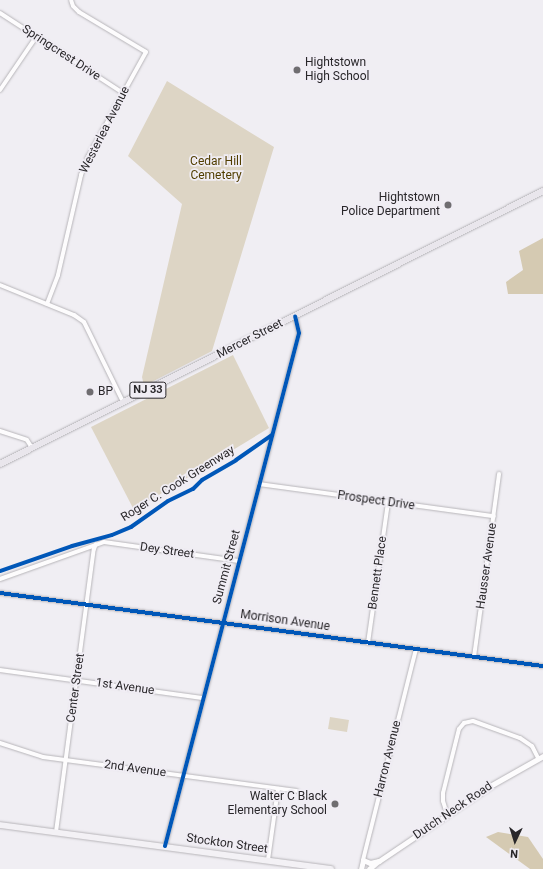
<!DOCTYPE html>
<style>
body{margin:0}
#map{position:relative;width:543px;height:869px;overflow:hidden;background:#f0eef3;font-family:Roboto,sans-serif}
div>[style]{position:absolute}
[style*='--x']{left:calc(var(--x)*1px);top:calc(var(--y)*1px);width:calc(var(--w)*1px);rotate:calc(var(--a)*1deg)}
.green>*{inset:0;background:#ddd5c5}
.forest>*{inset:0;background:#d5cab2}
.roads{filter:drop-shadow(0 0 1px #b7b5b9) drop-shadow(0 0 1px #b7b5b9)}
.minor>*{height:4px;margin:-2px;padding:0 2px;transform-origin:2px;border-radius:2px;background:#fdfcfd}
.tertiary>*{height:5px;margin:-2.5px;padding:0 2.5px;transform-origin:2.5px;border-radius:2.5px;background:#fdfcfd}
.secondary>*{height:6px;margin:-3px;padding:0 3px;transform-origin:3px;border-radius:3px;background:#f3f1f5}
.primary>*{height:6px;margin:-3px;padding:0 3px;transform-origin:3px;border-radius:3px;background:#e9e6ec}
.cycleway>*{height:4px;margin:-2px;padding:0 2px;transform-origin:2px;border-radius:2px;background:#0057b8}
.dots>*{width:11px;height:11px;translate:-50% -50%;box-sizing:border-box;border:2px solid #f0edf4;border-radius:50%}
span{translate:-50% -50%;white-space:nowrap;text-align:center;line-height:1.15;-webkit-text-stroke:3.5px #f0edf4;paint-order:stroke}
.shield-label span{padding:1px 3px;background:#f0edf4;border:1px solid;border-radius:3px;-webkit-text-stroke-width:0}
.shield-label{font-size:11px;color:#29272a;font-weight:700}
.street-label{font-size:12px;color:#29272a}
.poi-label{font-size:12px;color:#29272a}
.left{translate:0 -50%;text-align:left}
.right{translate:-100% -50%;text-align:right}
.park-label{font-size:12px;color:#513e00}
.north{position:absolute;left:495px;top:821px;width:40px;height:40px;-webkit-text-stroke:3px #f0edf4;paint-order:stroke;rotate:184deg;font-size:11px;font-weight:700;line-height:16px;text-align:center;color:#29272a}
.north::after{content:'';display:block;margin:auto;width:14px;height:18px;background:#29272a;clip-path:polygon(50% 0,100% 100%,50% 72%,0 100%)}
</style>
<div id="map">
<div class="green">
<i style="clip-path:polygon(167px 81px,274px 147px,212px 351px,144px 386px,142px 377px,182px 204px,128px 156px)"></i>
<i style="clip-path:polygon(233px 355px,269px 428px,134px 510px,91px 427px)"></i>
<i style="clip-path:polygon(330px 717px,349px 720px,347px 732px,328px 729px)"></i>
</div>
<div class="forest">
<i style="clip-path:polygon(543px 238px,543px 294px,508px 294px,506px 282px,523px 270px,519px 251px)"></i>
<i style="clip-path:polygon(498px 832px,528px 837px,543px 859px,543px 869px,530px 869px,486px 837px)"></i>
</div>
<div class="roads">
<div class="minor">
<i style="--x:0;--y:13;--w:147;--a:33"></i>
<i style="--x:0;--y:90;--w:64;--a:-55.8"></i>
<i style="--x:0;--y:285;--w:80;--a:22.1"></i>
<i style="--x:74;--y:315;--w:12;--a:35"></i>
<i style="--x:84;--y:322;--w:89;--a:64"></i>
<i style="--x:47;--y:304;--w:31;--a:-69"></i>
<i style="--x:58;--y:275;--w:103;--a:-77"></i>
<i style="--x:81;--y:175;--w:19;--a:-69"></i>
<i style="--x:88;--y:157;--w:120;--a:-61.1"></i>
<i style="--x:146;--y:52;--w:78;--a:-149.2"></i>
<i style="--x:79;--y:12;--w:8;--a:-135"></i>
<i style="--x:73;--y:6;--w:6;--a:-108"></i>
<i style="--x:0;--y:431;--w:28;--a:18"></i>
<i style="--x:27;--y:440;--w:9;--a:58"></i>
<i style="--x:259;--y:484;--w:237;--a:7.8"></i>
<i style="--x:0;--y:579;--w:110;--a:-19.6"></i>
<i style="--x:104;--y:542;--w:136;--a:8"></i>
<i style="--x:0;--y:593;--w:548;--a:7.66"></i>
<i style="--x:368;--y:643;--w:141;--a:-81.9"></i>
<i style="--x:474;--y:657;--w:185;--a:-82.2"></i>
<i style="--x:0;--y:670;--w:204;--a:7.9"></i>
<i style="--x:0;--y:743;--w:45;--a:18"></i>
<i style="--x:43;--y:757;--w:256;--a:7.6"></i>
<i style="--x:447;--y:814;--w:14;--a:-107"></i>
<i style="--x:443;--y:801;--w:8;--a:-90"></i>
<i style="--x:443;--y:793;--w:66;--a:-76"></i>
<i style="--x:459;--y:729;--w:8;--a:-50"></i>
<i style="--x:464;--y:723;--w:9;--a:-13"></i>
<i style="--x:473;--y:721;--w:50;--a:19.9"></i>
<i style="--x:520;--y:738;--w:14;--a:34"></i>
<i style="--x:532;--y:746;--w:13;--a:63"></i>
<i style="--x:56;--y:832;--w:286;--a:-82.4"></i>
<i style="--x:94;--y:549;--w:5;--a:-68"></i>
<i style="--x:165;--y:846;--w:530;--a:-75.36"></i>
<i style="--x:299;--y:333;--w:17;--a:-103"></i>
<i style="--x:268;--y:860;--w:72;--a:-82"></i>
<i style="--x:363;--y:860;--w:218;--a:-75.9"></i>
</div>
<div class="tertiary">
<i style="--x:361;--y:869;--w:9;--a:-77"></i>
<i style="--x:363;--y:860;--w:8;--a:23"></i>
<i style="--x:370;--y:863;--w:9;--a:-13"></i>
<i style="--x:379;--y:861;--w:134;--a:-34"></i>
<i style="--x:490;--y:786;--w:61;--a:-29.5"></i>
<i style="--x:369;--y:869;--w:11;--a:-41"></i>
</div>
<div class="secondary">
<i style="--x:0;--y:825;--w:334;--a:7.6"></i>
</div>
<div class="primary">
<i style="--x:0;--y:464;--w:608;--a:-26.69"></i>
</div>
</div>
<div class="cycleway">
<i style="--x:0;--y:571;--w:76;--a:-19.1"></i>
<i style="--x:72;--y:546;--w:41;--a:-15.4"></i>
<i style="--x:112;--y:535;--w:21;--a:-23"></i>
<i style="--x:131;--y:527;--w:45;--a:-35.1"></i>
<i style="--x:168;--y:501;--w:28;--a:-26"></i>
<i style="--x:193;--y:489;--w:13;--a:-45"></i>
<i style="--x:202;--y:480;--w:39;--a:-30"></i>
<i style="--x:236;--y:460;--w:44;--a:-34.8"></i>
<i style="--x:0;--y:593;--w:548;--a:7.66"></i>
<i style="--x:165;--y:846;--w:530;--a:-75.36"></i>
<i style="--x:299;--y:333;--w:17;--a:-103"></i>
</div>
<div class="dots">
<i style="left:297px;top:70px;background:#6f6d70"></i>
<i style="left:448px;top:205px;background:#6f6d70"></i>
<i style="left:90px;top:392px;background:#6f6d70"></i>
<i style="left:335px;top:804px;background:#6f6d70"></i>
</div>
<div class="shield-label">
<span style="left:148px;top:390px">NJ 33</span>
</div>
<div class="street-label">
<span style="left:61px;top:53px;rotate:33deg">Springcrest Drive</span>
<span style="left:105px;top:130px;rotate:-63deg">Westerlea Avenue</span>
<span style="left:250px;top:339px;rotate:-27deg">Mercer Street</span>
<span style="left:178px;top:484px;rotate:-32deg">Roger C. Cook Greenway</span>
<span style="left:376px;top:501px;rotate:8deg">Prospect Drive</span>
<span style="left:167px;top:551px;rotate:8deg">Dey Street</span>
<span style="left:487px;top:566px;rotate:-82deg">Hausser Avenue</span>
<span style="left:227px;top:567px;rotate:-75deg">Summit Street</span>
<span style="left:378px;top:573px;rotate:-82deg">Bennett Place</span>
<span style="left:285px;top:621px;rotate:8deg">Morrison Avenue</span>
<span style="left:125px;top:687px;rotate:8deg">1st Avenue</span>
<span style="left:76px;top:688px;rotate:-82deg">Center Street</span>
<span style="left:388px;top:759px;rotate:-76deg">Harron Avenue</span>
<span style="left:135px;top:769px;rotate:8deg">2nd Avenue</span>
<span style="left:453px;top:811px;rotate:-34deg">Dutch Neck Road</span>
<span style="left:227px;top:844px;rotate:8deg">Stockton Street</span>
</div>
<div class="poi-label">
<span class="left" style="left:305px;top:70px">Hightstown<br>High School</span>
<span class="right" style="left:440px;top:205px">Hightstown<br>Police Department</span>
<span class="left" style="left:98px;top:392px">BP</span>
<span class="right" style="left:327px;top:804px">Walter C Black<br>Elementary School</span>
</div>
<div class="park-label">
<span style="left:216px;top:169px">Cedar Hill<br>Cemetery</span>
</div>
<div class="north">N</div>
</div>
